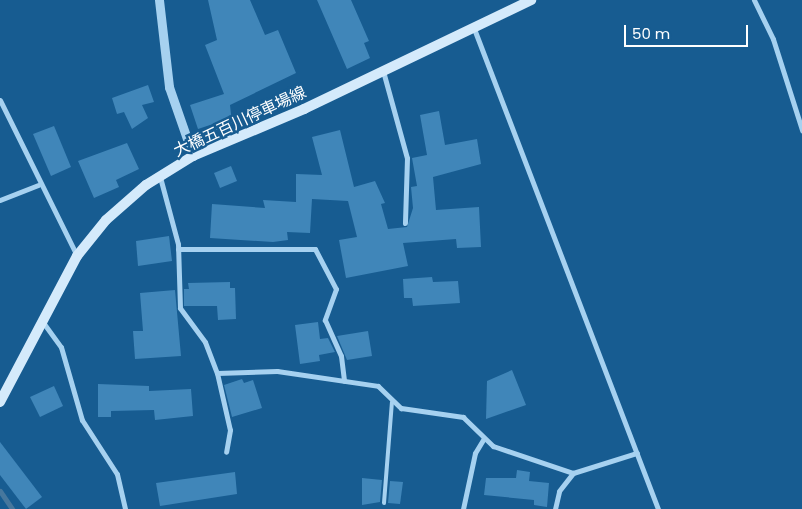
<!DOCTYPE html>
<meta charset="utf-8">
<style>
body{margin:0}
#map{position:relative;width:802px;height:509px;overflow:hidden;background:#175c91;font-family:Poppins,"Noto Sans JP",sans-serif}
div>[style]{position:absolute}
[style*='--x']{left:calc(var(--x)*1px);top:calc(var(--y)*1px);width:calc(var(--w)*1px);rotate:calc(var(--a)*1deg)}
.stream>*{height:5px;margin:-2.5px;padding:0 2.5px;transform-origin:2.5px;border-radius:2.5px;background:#46779d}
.building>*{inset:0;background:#4086b9}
.service>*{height:4px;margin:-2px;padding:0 2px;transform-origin:2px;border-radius:2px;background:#a6d1f0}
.minor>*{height:5px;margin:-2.5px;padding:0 2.5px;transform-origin:2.5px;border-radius:2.5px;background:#a6d1f0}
.tertiary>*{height:9px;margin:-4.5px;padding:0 4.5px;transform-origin:4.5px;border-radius:4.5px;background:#a6d1f0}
.secondary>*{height:10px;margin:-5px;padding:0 5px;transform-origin:5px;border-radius:5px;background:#d4eafb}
span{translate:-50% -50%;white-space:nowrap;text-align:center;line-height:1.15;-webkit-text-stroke:5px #175c91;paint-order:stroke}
.street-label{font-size:16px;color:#fff}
.scale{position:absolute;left:624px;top:25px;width:124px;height:22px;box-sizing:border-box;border:2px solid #fff;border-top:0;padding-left:6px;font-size:15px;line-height:18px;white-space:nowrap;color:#fff;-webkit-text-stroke:4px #175c91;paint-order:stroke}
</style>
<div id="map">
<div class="stream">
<i style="--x:0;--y:491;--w:22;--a:56"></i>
</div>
<div class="building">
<i style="clip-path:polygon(208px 0,250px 0,265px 35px,278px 30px,296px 73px,230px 105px,232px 123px,216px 130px,213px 124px,198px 129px,190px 105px,224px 94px,205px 45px,217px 40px)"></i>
<i style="clip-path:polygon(317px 0,351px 0,369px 41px,364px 43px,370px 58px,347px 69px)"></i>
<i style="clip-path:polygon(148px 85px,154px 102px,142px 105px,148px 118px,132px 129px,124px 112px,117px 114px,112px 98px)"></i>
<i style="clip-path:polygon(439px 111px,445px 145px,477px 139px,481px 164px,433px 177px,436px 210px,479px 207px,481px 247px,457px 248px,456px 239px,403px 243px,408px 266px,346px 278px,339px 240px,357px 237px,348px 201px,312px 199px,310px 233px,287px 232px,288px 240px,273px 242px,210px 238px,212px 204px,265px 208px,263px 200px,296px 202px,296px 174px,322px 175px,312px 137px,340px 130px,354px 187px,375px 181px,385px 203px,381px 204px,388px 229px,407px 227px,413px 208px,411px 187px,417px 186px,412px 158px,427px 155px,420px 115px)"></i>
<i style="clip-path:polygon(54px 126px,71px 167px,51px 176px,33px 134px)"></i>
<i style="clip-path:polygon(127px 143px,139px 169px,116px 180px,119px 187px,94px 198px,78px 161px)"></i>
<i style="clip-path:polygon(231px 166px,237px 181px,220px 188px,214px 173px)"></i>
<i style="clip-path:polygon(169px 236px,172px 261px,138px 266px,136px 241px)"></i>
<i style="clip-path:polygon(432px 277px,433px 282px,458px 281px,460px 303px,413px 306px,412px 298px,404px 298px,403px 279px)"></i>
<i style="clip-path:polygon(230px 282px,230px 288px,235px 288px,236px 319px,218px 320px,217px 306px,184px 306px,184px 289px,189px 289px,188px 283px)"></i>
<i style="clip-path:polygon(175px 290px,181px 356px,135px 359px,133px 331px,143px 331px,140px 293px)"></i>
<i style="clip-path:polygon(318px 322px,320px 339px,328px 338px,335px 352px,319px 355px,320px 361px,300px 364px,295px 325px)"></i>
<i style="clip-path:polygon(368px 331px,372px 356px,347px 360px,337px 336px)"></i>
<i style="clip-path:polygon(512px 370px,526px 405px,486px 419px,487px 381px)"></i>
<i style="clip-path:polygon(242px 379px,244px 383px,253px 380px,262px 408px,232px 417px,224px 385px)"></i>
<i style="clip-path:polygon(98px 384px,149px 386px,149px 391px,191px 389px,193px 416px,155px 420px,154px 410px,111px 411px,111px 417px,98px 417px)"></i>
<i style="clip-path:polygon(54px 386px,63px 406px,40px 417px,30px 397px)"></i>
<i style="clip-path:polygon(0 442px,42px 497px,26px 509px,0 475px)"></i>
<i style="clip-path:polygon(517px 470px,530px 472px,529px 481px,549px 483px,547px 507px,534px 505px,534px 500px,484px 495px,486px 478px,516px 478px)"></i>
<i style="clip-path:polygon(235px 472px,237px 494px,160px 506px,156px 483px)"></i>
<i style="clip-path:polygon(362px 478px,382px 480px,380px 502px,362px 505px)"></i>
<i style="clip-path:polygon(390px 481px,403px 482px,400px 504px,388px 503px)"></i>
</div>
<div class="service">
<i style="--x:384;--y:503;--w:101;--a:-85.5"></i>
</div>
<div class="minor">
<i style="--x:754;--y:0;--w:43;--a:64"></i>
<i style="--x:773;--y:39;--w:96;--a:72.3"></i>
<i style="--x:473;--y:26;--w:517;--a:69.04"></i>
<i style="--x:383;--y:71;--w:90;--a:74.6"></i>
<i style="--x:407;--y:158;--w:65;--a:91.8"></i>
<i style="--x:0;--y:100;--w:174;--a:63.7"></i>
<i style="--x:160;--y:177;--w:69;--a:75"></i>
<i style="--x:178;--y:244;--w:64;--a:88.2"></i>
<i style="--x:180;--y:308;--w:42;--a:53.7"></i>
<i style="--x:205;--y:342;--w:33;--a:69"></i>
<i style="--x:217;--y:373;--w:60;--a:-1.9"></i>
<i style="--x:277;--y:371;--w:102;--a:8.4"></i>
<i style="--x:378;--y:386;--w:32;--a:44"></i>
<i style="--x:401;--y:408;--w:63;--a:8.3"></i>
<i style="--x:463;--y:417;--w:42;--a:44"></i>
<i style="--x:493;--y:446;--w:84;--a:18.6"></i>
<i style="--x:573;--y:473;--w:67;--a:-17.4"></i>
<i style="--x:0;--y:200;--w:41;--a:-21.5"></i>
<i style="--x:178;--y:249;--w:137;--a:0"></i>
<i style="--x:315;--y:249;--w:45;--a:62.3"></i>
<i style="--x:336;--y:289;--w:33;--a:110"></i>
<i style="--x:325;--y:320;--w:39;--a:66"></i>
<i style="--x:341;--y:356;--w:25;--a:83"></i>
<i style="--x:42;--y:321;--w:32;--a:54"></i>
<i style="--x:61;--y:347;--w:76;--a:74"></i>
<i style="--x:82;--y:420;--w:64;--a:57.1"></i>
<i style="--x:117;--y:474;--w:36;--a:77"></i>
<i style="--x:217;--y:373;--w:58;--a:77.2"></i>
<i style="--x:230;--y:430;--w:22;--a:100"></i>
<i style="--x:463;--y:509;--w:57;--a:-77.9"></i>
<i style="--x:475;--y:453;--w:17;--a:-59"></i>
<i style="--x:555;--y:509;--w:18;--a:-77"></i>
<i style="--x:559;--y:491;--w:23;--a:-52"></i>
</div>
<div class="tertiary">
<i style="--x:159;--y:0;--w:88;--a:83.4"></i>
<i style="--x:169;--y:87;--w:73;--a:70.8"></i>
</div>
<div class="secondary">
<i style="--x:0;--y:402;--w:165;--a:-62.2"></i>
<i style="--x:77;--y:256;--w:46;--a:-51.1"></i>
<i style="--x:106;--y:220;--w:53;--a:-41.2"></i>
<i style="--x:146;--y:185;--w:55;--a:-31.7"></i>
<i style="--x:193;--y:156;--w:121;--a:-22.9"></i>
<i style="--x:304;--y:109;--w:252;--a:-25.6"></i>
</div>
<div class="street-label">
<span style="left:240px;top:122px;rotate:-25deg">大橋五百川停車場線</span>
</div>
<div class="scale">50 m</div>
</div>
